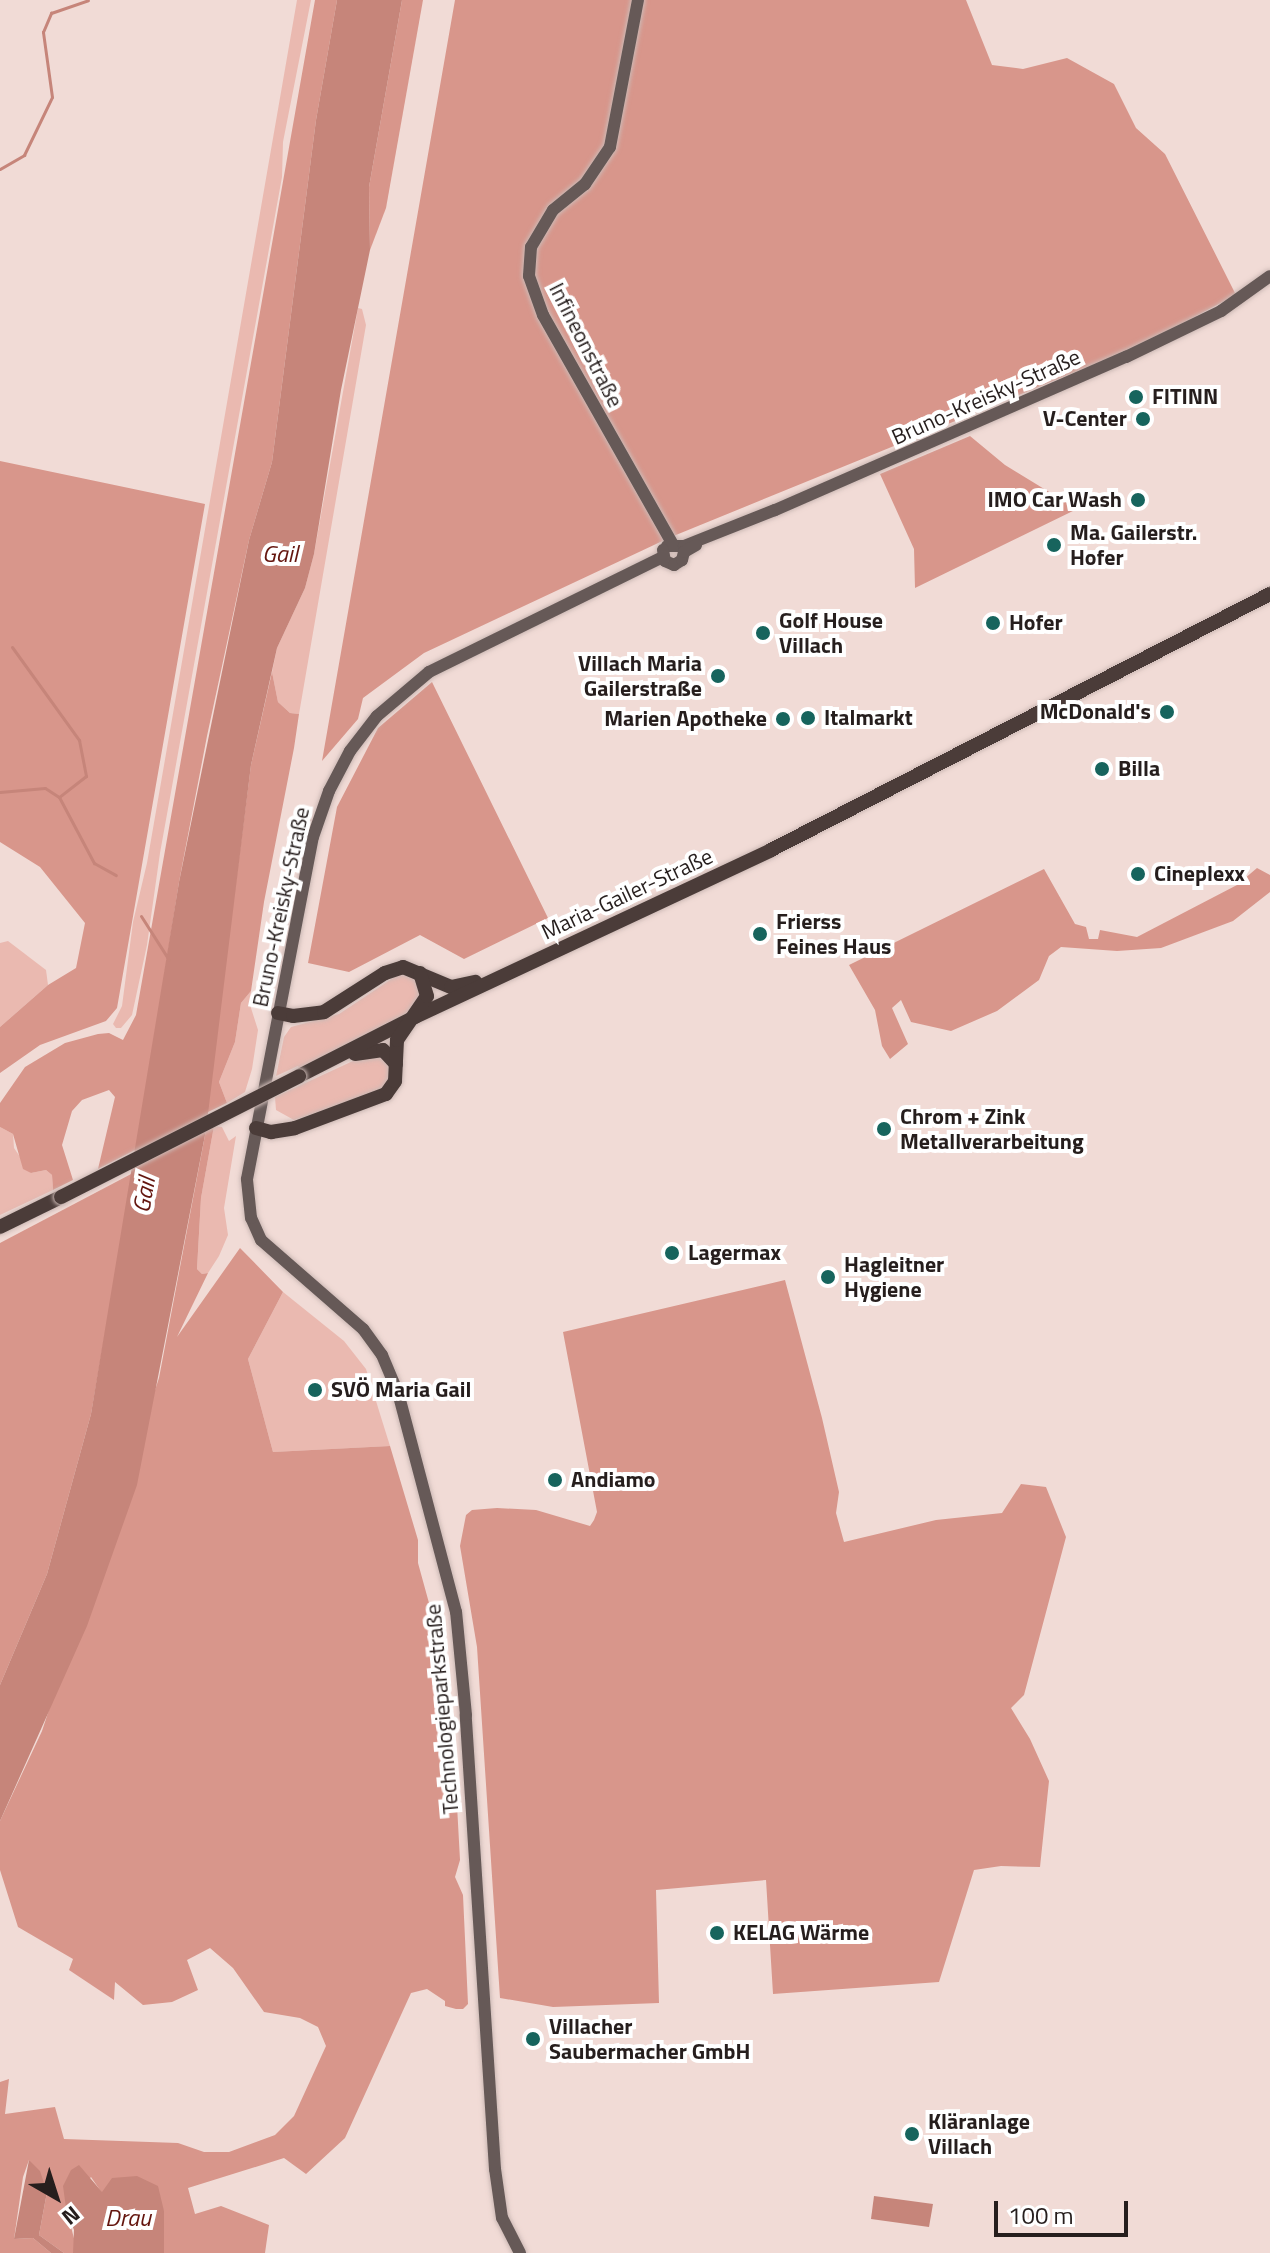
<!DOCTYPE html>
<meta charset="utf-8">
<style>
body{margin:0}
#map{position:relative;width:1270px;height:2253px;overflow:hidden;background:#f1dbd6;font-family:"Titillium Web",sans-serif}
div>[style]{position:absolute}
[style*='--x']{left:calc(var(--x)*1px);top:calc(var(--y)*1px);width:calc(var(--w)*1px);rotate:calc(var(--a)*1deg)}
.green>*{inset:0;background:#eab9b0}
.forest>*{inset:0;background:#d8968b}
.water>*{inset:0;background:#c6857a}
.stream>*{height:3px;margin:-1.5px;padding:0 1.5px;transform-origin:1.5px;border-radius:1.5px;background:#c6857a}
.roads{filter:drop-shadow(0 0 2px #ccb9b5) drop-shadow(0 0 2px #ccb9b5)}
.secondary>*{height:12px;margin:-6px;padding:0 6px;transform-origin:6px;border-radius:6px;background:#665957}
.primary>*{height:14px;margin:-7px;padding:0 7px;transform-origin:7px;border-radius:7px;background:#4b3c39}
.bridges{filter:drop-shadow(0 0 2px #ccb9b5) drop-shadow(0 0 2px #ccb9b5)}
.primary-bridge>*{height:14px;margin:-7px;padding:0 7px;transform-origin:7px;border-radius:7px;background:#4b3c39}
.dots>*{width:22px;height:22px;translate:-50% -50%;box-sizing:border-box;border:4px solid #fff;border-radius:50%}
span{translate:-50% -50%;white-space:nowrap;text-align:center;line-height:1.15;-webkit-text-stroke:8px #fff;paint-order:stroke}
.street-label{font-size:22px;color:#261e1d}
.poi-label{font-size:22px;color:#261e1d;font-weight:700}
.left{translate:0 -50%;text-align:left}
.right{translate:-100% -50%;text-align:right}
.water-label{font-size:24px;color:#64150e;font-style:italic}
.north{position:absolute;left:16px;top:2157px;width:80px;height:80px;-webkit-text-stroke:6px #fff;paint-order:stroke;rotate:141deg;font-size:22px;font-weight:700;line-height:32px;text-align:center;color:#261e1d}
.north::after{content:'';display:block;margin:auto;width:28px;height:36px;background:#261e1d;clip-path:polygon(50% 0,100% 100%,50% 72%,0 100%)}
.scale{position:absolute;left:994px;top:2201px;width:134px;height:36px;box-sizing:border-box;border:4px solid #261e1d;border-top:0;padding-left:10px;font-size:24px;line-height:28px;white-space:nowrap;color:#261e1d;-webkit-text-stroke:6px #fff;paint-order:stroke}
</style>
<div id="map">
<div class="green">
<i style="clip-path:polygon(297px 0,311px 0,283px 142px,282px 177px,160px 853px,147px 945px,132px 1015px,121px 1028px,116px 1028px,113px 1024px,122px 1006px,133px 922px,147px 863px)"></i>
<i style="clip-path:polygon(358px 308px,362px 309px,366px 325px,299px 714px,290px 713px,278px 702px,272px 672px,277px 648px,305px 588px,314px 554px)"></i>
<i style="clip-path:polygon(8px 941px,46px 970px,48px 985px,0 1027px,0 943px)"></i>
<i style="clip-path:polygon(399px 974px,412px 975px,423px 988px,412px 1011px,300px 1070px,298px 1066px,276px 1076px,284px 1037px,291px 1027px,339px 1014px)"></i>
<i style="clip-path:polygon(251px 991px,251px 1008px,258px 1030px,252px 1069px,245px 1092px,227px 1103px,219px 1082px,235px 1042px,241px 1003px)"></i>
<i style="clip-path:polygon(368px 1054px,386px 1058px,390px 1069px,387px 1083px,377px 1092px,294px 1120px,276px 1110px,275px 1097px)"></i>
<i style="clip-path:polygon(214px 1126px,222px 1127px,229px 1141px,236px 1136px,224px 1208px,228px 1235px,219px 1256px,208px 1273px,202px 1274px,197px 1269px,201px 1198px)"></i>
<i style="clip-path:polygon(0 1127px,13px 1134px,14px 1148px,31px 1173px,46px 1170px,52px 1175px,53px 1190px,0 1215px)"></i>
<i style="clip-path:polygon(283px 1292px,344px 1341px,366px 1369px,390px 1446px,273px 1452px,248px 1359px)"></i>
</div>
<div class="forest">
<i style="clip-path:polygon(315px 0,337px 0,316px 120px,272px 462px,249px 540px,207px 736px,179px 882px,137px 1149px,98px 1169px,115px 1097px,109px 1090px,82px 1100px,72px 1111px,62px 1145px,73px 1180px,53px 1190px,52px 1175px,46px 1170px,31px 1173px,23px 1169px,13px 1134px,0 1127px,0 1103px,25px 1067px,65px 1043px,98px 1034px,109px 1033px,123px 1040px,136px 1015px)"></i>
<i style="clip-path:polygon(402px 0,423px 0,386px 208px,370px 250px,369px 187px)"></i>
<i style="clip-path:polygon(455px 0,966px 0,992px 65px,1023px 69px,1067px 58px,1114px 84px,1136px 128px,1165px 154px,1236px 295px,1139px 346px,671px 537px,424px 653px,363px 698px,358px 719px,322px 761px)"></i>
<i style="clip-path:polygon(970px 436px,1005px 465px,1077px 509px,915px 588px,914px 549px,880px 474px)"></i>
<i style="clip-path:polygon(0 461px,205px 504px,117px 1008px,106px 1021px,40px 1045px,0 1073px,0 1027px,48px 985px,76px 968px,85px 923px,40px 867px,0 842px)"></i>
<i style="clip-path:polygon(272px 672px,278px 702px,290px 713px,299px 714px,294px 748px,264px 902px,251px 991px,241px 1003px,235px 1042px,219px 1082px,227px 1103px,206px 1113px,251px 765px)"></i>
<i style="clip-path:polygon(432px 682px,548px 918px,464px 959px,420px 935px,349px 972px,308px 963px,337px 807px,378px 728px)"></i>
<i style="clip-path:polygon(1257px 868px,1270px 875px,1270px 892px,1233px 921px,1161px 948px,1117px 951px,1061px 947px,1049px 956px,1039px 980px,997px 1011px,951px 1031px,911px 1022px,901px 1000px,892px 1008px,908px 1044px,890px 1059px,882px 1046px,875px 1010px,849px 965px,1044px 869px,1075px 924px,1086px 927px,1089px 939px,1098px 939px,1100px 930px,1137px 937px,1237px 885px)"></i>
<i style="clip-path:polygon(214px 1126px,201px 1198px,197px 1269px,202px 1274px,208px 1273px,177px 1337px,240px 1248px,283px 1292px,248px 1359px,273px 1452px,390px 1446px,418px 1540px,418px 1563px,440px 1643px,453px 1732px,460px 1860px,455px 1877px,463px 1895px,468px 2004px,463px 2009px,456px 2009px,445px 2006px,445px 2001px,427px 1989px,411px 1993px,345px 2138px,306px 2174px,284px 2158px,188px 2188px,195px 2214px,221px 2206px,269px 2225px,265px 2253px,164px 2253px,164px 2211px,102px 2193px,91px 2177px,66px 2208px,76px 2246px,73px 2253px,64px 2253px,39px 2235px,47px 2192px,29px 2160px,23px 2177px,14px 2239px,33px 2238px,51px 2253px,0 2253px,0 2082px,9px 2079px,5px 2114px,55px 2107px,64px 2139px,178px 2143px,204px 2152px,229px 2152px,275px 2135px,294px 2116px,326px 2046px,318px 2027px,300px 2018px,264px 2012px,233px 1968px,210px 1948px,187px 1960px,198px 1990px,172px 2002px,143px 2005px,115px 1982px,114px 2000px,69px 1970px,73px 1959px,18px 1927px,0 1870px,0 1821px,42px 1731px,159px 1378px,206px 1130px)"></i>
<i style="clip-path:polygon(133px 1173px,91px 1414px,47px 1574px,0 1685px,0 1243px)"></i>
<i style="clip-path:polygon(785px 1280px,822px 1418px,839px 1492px,836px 1513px,844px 1542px,936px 1520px,1002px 1513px,1021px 1484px,1046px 1487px,1066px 1537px,1024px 1695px,1011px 1708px,1030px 1739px,1049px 1781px,1040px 1867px,1001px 1866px,974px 1870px,939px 1982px,773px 1994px,766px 1880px,656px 1890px,659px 2003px,553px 2007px,500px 1998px,477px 1647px,460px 1546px,466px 1515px,472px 1510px,497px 1508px,536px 1510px,590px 1526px,594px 1520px,597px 1512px,563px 1332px)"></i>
</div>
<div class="water">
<i style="clip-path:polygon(337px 0,402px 0,369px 187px,370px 250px,341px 390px,314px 554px,305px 588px,277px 648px,251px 765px,206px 1130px,137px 1485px,87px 1626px,0 1821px,0 1685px,47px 1574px,91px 1414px,179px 882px,249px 540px,272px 462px,316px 120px)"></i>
<i style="clip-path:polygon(29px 2160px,40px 2171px,47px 2192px,39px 2235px,64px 2253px,51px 2253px,33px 2238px,14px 2239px)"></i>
<i style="clip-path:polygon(79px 2165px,102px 2192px,112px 2178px,137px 2176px,158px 2186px,164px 2211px,164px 2253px,73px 2253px,74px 2230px,66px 2208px,63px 2186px,71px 2170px)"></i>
<i style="clip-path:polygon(874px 2196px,933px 2204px,929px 2227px,871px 2219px)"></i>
</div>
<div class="stream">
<i style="--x:0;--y:169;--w:28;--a:-30"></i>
<i style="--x:24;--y:155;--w:64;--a:-64.2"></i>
<i style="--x:52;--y:97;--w:66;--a:-97.9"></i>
<i style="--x:43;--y:32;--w:21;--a:-67"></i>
<i style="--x:51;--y:13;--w:39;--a:-19"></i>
<i style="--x:12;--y:647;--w:115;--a:54.2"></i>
<i style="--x:79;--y:740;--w:37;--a:79"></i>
<i style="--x:86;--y:776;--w:34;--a:142"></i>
<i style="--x:0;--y:792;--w:45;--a:-5.1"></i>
<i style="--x:45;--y:788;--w:17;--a:33"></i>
<i style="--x:59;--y:797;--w:75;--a:62.1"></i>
<i style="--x:94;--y:863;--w:25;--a:29"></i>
<i style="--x:141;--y:916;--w:52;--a:57.5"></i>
</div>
<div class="roads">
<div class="secondary">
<i style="--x:638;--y:0;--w:150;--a:100.8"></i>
<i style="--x:610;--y:147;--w:45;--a:124"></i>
<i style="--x:585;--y:184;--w:41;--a:140.9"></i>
<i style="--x:553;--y:210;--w:43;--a:120.7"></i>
<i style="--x:531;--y:247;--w:29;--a:94"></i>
<i style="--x:529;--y:276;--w:41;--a:70.3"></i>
<i style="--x:543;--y:315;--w:262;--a:60.5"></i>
<i style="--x:667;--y:546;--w:17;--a:0"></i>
<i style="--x:684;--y:546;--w:98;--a:-21.6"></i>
<i style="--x:775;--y:510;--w:383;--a:-23.6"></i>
<i style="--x:1126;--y:357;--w:106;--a:-25.8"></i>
<i style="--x:1221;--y:311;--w:60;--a:-35.5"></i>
<i style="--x:663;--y:550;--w:11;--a:80"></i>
<i style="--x:665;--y:561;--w:10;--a:24"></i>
<i style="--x:674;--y:565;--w:9;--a:-32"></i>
<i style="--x:682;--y:560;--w:8;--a:-76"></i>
<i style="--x:684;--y:552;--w:14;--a:-30"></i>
<i style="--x:520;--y:2253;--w:39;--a:-117"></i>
<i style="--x:502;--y:2218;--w:49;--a:-98.1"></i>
<i style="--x:495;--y:2169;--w:455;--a:-93.7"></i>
<i style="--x:466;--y:1715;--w:103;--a:-95.5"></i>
<i style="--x:456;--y:1612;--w:227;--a:-104.8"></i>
<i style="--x:398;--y:1393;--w:41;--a:-112.8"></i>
<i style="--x:382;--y:1355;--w:32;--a:-126"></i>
<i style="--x:363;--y:1329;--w:135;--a:-138.9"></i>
<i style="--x:261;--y:1240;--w:24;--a:-114"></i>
<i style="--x:251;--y:1218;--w:39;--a:-96"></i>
<i style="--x:247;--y:1179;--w:348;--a:-79.1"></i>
<i style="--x:313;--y:837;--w:49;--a:-70.8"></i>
<i style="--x:329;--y:791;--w:45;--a:-62.3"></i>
<i style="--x:350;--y:751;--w:44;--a:-52.4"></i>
<i style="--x:377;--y:716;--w:68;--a:-40.2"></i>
<i style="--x:429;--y:672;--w:261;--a:-26.2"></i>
</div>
<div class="primary">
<i style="--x:278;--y:1013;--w:15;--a:11"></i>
<i style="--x:293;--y:1016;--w:31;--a:-7"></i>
<i style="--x:324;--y:1012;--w:72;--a:-32.6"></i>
<i style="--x:385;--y:973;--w:19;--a:-18"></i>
<i style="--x:403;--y:967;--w:52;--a:22.6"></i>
<i style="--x:451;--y:987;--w:25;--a:-12"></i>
<i style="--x:355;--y:1054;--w:28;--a:-8"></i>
<i style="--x:383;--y:1050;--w:19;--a:47"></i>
<i style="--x:299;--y:1076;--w:130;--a:-27"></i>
<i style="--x:415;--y:1017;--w:393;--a:-25.1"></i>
<i style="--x:771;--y:850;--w:561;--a:-27.16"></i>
<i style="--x:256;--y:1128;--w:16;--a:15"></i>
<i style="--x:271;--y:1132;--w:24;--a:-9"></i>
<i style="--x:295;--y:1128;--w:97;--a:-20.5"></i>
<i style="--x:386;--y:1094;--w:16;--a:-55"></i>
<i style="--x:395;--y:1081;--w:41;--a:-87.2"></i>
<i style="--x:397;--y:1040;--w:53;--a:-55.7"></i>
<i style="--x:427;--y:996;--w:24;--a:-107"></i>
<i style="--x:0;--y:1227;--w:68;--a:-26.2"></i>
</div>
</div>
<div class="bridges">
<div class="primary-bridge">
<i style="--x:61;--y:1197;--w:267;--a:-26.9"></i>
</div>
</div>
<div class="dots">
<i style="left:1136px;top:397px;background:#17645d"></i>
<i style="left:1143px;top:419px;background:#17645d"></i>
<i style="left:1138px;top:500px;background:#17645d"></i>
<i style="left:1054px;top:545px;background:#17645d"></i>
<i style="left:993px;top:623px;background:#17645d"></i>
<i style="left:763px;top:633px;background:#17645d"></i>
<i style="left:718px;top:676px;background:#17645d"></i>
<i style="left:1167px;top:712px;background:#17645d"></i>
<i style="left:808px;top:718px;background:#17645d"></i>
<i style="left:783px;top:719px;background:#17645d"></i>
<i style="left:1102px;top:769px;background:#17645d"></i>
<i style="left:1138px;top:874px;background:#17645d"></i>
<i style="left:760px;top:934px;background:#17645d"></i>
<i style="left:884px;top:1129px;background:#17645d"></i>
<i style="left:672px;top:1253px;background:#17645d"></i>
<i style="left:828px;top:1277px;background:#17645d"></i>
<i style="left:315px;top:1390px;background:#17645d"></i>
<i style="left:555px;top:1480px;background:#17645d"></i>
<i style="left:717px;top:1933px;background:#17645d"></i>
<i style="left:533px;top:2039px;background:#17645d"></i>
<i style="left:912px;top:2134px;background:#17645d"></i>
</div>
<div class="street-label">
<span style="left:586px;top:345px;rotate:63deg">Infineonstraße</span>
<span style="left:986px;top:397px;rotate:-24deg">Bruno-Kreisky-Straße</span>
<span style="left:627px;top:894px;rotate:-25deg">Maria-Gailer-Straße</span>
<span style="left:281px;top:907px;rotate:-78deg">Bruno-Kreisky-Straße</span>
<span style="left:442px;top:1709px;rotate:-95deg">Technologieparkstraße</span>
</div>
<div class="poi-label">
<span class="left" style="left:1152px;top:397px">FITINN</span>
<span class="right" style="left:1127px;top:419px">V-Center</span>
<span class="right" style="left:1122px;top:500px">IMO Car Wash</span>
<span class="left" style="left:1070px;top:545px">Ma. Gailerstr.<br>Hofer</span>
<span class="left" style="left:779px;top:633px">Golf House<br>Villach</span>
<span class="left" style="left:1009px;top:623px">Hofer</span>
<span class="right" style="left:702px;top:676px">Villach Maria<br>Gailerstraße</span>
<span class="right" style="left:1151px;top:712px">McDonald's</span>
<span class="left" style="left:824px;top:718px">Italmarkt</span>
<span class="right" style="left:767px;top:719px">Marien Apotheke</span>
<span class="left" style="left:1118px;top:769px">Billa</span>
<span class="left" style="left:1154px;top:874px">Cineplexx</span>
<span class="left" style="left:776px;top:934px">Frierss<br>Feines Haus</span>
<span class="left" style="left:900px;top:1129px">Chrom + Zink<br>Metallverarbeitung</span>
<span class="left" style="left:688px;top:1253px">Lagermax</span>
<span class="left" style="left:844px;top:1277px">Hagleitner<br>Hygiene</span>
<span class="left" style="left:331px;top:1390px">SVÖ Maria Gail</span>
<span class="left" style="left:571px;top:1480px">Andiamo</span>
<span class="left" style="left:733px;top:1933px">KELAG Wärme</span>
<span class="left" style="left:549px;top:2039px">Villacher<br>Saubermacher GmbH</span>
<span class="left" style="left:928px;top:2134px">Kläranlage<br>Villach</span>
</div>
<div class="water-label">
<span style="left:280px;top:554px">Gail</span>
<span style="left:144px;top:1195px;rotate:-80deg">Gail</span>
<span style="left:128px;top:2218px">Drau</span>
</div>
<div class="north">N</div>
<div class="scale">100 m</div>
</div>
